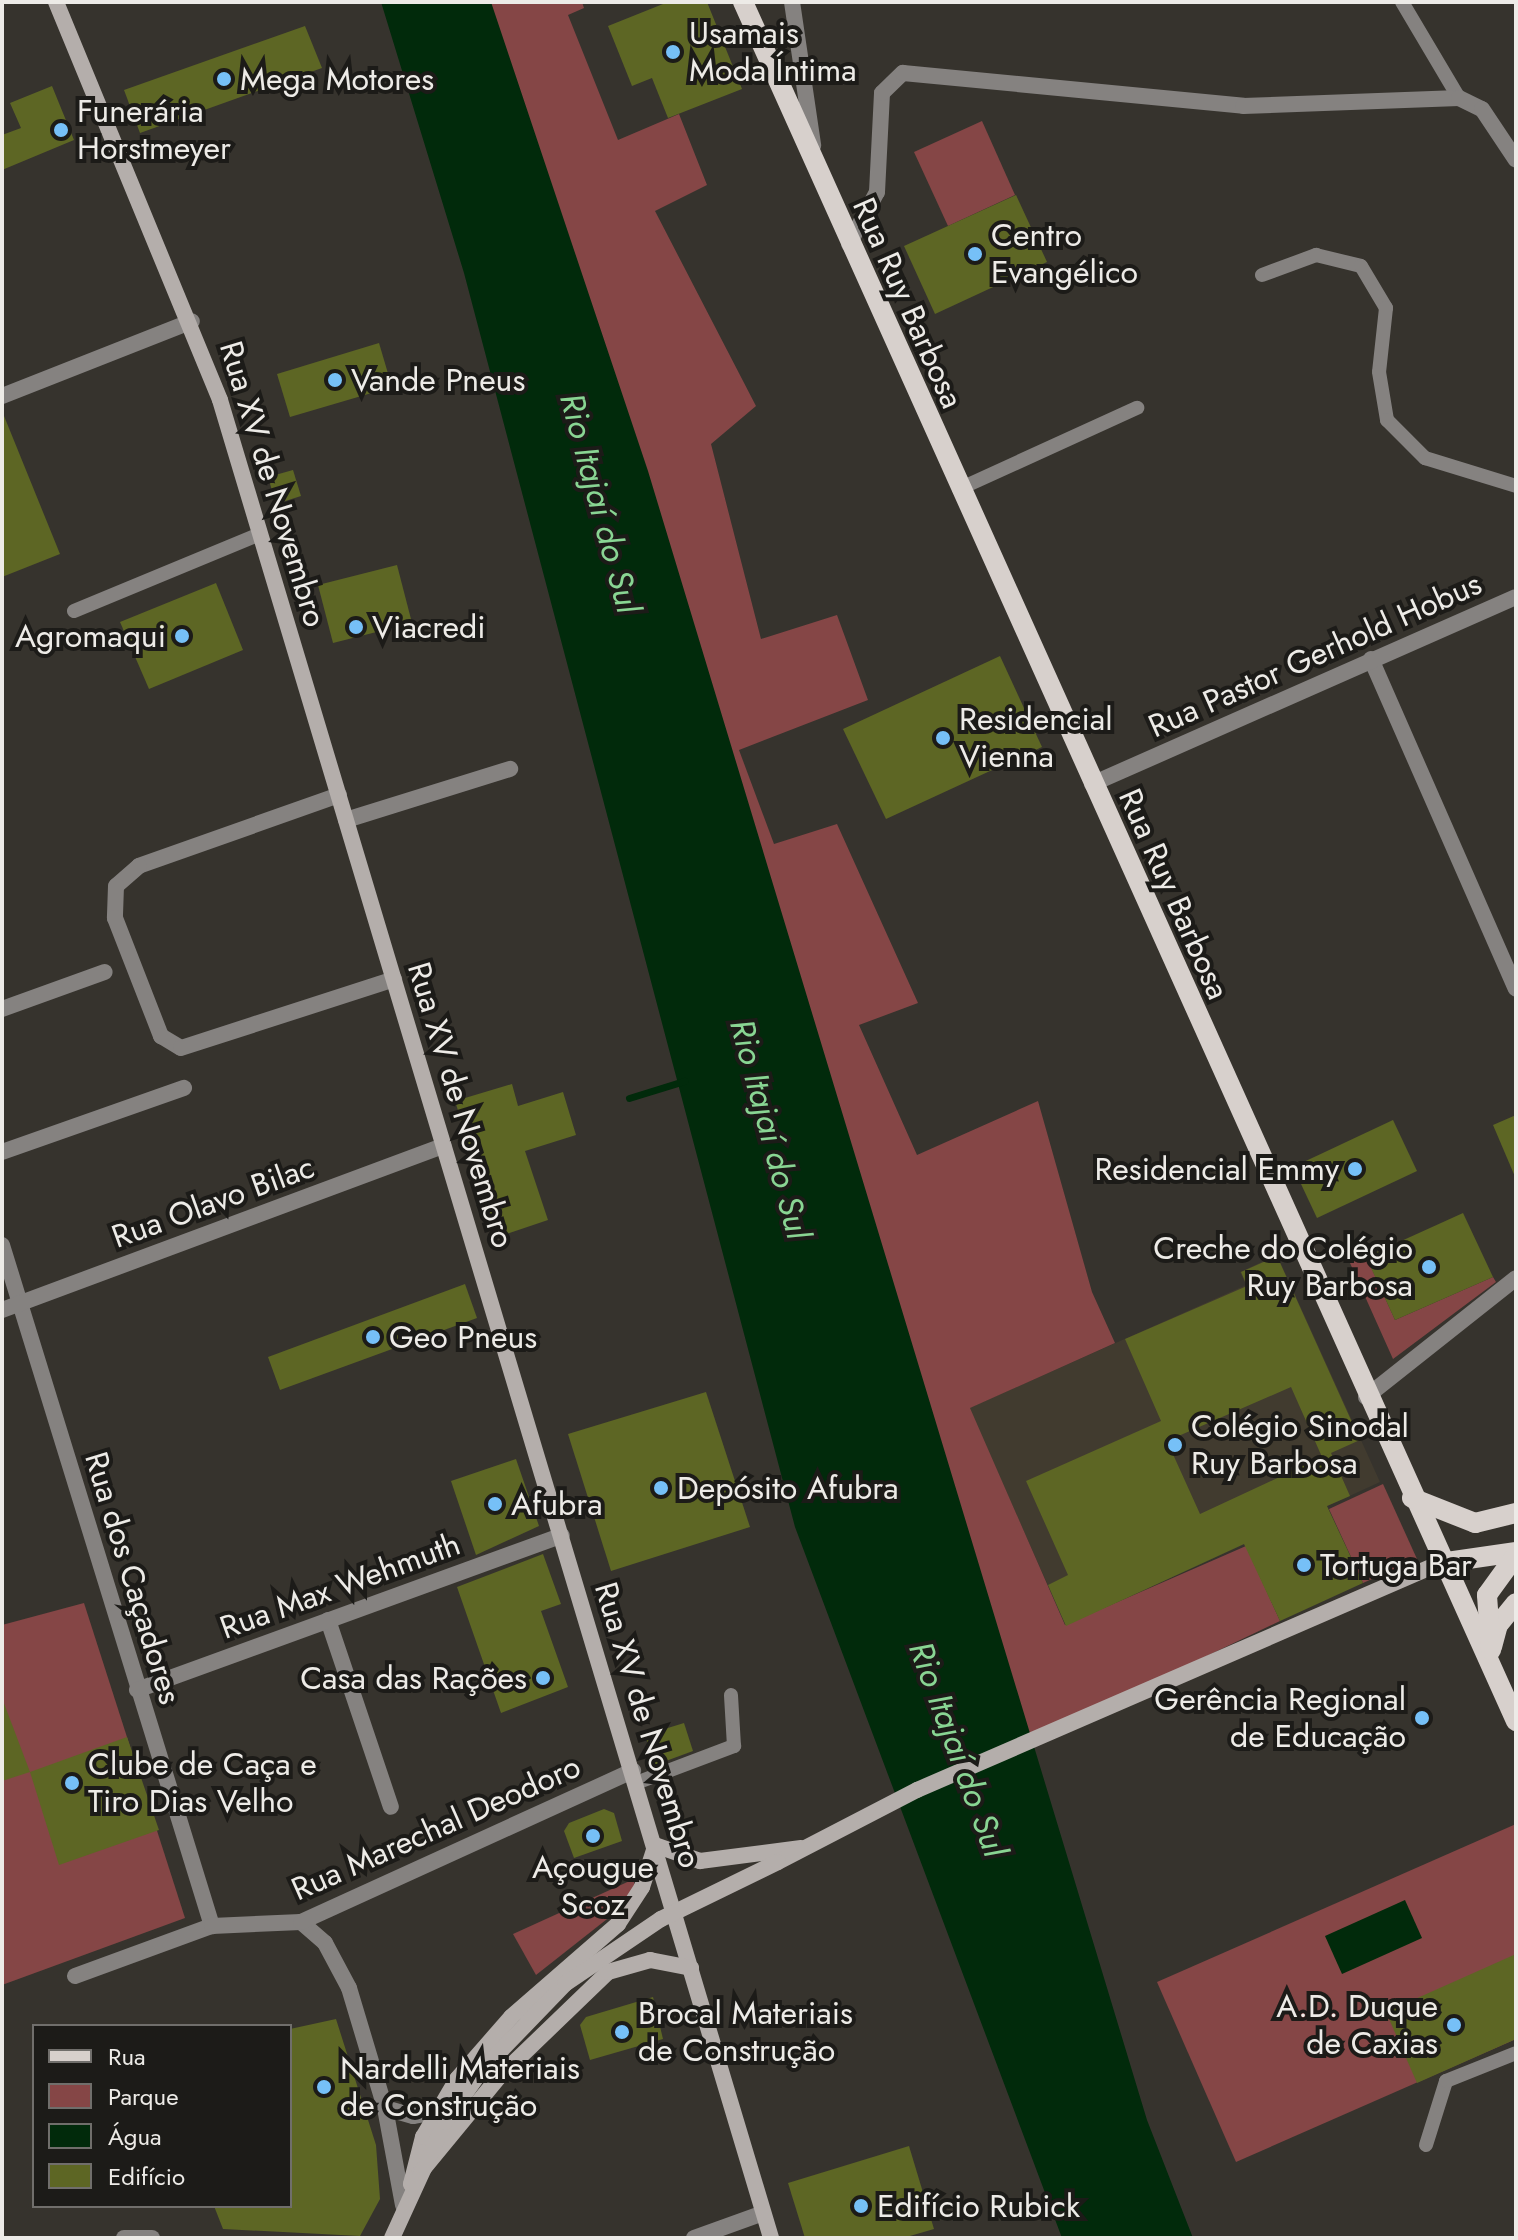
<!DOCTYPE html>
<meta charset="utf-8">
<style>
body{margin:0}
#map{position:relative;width:1518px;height:2240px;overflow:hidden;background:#36332d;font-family:Jost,sans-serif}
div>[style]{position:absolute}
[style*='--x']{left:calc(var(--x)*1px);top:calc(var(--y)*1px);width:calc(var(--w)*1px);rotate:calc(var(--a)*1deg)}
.built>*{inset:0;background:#413b2f}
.green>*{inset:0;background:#854646}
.water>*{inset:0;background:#012a0b}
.stream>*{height:7px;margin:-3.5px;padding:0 3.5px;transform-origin:3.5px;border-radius:3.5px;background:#012a0b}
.building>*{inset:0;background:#5d6624}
.service>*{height:14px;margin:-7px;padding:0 7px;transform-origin:7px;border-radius:7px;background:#858280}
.minor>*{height:16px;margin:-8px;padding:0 8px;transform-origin:8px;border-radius:8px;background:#858280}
.secondary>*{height:16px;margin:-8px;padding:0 8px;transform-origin:8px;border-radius:8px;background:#b4aeab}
.primary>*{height:20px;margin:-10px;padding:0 10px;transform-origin:10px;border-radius:10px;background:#d7d0cc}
.secondary-bridge>*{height:16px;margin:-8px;padding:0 8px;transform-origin:8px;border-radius:8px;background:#b4aeab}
.dots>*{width:22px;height:22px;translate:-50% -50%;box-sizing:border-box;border:4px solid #1c1b18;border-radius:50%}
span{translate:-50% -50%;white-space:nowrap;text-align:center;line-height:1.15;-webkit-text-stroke:8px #1c1b18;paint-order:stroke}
.poi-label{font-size:32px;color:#edebe7}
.left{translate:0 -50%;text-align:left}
.right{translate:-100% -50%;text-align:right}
.street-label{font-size:32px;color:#edebe7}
.water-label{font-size:34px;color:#89d593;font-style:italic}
.frame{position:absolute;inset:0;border:4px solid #edebe7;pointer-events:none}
.legend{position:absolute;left:32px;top:2024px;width:260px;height:184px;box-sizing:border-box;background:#1c1b18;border:2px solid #706e6b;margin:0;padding:10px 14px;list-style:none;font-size:24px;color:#edebe7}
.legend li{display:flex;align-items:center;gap:16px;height:40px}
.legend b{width:40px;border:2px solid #706e6b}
</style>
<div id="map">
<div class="built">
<i style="clip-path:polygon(1277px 1255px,1380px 1482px,1066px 1626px,969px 1408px,1246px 1285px,1240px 1272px)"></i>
</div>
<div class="green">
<i style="clip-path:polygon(489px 2px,582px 2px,584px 8px,568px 15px,618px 140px,679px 114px,707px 185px,655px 211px,756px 406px,711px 444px,761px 639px,837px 615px,868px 700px,739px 750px,774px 844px,837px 824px,918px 1003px,859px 1025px,917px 1155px,1038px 1101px,1092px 1292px,1115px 1343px,970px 1408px,1065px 1625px,1246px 1546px,1280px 1621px,1029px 1741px)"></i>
<i style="clip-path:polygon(982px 121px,1015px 195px,948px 226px,914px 152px)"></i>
<i style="clip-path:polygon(1366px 1256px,1395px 1320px,1493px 1277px,1496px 1282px,1393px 1359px,1350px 1263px)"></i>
<i style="clip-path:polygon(1383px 1484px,1417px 1559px,1363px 1583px,1329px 1509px)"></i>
<i style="clip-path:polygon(84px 1603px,185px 1918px,2px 1985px,2px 1625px)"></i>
<i style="clip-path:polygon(1516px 1824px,1516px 2039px,1236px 2162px,1157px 1982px)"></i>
<i style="clip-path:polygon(634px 1879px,635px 1897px,536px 1975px,513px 1934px)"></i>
</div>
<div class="water">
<i style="clip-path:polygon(381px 2px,491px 2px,648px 471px,1147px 2120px,1193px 2238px,1062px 2238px,795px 1527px,464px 273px)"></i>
<i style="clip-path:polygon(1405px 1900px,1422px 1938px,1342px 1974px,1325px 1936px)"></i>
</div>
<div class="stream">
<i style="--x:629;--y:1098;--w:58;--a:-17.2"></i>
</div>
<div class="building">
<i style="clip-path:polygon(668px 2px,707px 2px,742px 89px,668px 118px,652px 78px,632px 86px,608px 26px)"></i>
<i style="clip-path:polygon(305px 26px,322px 68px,140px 133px,124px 90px)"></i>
<i style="clip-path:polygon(52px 86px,74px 140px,2px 170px,2px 135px,21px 128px,10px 103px)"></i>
<i style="clip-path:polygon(1016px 195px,1047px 262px,935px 314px,904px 246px)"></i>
<i style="clip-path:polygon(379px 343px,392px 387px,290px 417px,277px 374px)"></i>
<i style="clip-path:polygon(2px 411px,60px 554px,2px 577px)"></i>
<i style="clip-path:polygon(293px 470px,301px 496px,276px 504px,268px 477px)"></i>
<i style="clip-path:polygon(397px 565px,412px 623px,333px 643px,318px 585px)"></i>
<i style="clip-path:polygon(216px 583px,243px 650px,149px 689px,120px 622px)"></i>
<i style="clip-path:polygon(1000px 656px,1042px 747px,886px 819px,843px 729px)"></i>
<i style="clip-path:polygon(512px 1084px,518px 1106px,563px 1092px,576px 1135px,525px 1151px,548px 1220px,498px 1237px,455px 1101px)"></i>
<i style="clip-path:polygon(1516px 1115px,1516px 1179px,1493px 1125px)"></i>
<i style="clip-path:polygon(1393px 1120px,1417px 1171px,1317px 1218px,1293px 1167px)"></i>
<i style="clip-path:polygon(1463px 1213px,1493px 1277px,1395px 1320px,1366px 1257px)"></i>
<i style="clip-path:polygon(evenodd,1277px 1256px,1360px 1440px,1331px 1453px,1350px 1496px,1327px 1506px,1363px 1583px,1280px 1621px,1244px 1544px,1066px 1626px,1048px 1585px,1068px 1575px,1026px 1481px,1161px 1421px,1125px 1339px,1247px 1286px,1241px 1272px,1277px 1256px,1291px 1387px,1322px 1457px,1331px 1453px,1200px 1514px,1167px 1441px,1291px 1387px)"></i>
<i style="clip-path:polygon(465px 1284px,477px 1318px,280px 1390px,268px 1357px)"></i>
<i style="clip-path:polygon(706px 1392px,750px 1527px,611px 1571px,568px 1434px)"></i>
<i style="clip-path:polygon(516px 1459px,539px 1526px,476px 1555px,451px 1481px)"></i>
<i style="clip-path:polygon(543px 1554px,561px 1604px,541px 1611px,568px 1687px,501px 1713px,457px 1587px)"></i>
<i style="clip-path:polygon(2px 1698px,30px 1772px,2px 1781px)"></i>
<i style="clip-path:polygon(684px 1723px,693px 1751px,655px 1765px,645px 1735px)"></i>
<i style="clip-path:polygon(127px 1737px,159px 1830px,59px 1865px,30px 1772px)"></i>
<i style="clip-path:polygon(604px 1809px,614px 1813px,622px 1841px,574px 1858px,564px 1831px,569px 1823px)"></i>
<i style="clip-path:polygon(1516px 1954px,1516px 2039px,1417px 2083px,1386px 2012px)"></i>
<i style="clip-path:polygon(653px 1997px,663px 2039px,590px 2060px,580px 2025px,586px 2017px)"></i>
<i style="clip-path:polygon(336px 2019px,376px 2145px,380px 2199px,360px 2236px,223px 2229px,214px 2206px,290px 2206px,290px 2029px)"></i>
<i style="clip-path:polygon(909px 2146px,934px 2229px,903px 2238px,805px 2238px,788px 2183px)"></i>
</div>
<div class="service">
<i style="--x:1402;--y:2;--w:112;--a:59.3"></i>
<i style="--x:1262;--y:275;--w:58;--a:-20.3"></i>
<i style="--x:1316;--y:255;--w:46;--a:13.7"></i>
<i style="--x:1361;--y:266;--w:49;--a:59.2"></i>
<i style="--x:1386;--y:308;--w:64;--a:96.2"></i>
<i style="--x:1379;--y:372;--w:49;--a:80.5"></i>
<i style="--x:1387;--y:420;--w:54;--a:45"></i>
<i style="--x:1425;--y:458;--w:95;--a:17.1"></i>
<i style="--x:959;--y:489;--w:196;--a:-24.5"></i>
<i style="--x:74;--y:611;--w:201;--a:-22.5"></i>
<i style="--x:636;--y:1783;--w:105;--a:-20.7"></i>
<i style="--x:734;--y:1746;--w:51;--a:-93.4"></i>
<i style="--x:1426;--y:2145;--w:67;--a:-72.6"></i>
<i style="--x:1446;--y:2081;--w:75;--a:-21.8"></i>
</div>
<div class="minor">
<i style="--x:792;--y:2;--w:145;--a:81.6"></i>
<i style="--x:849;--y:244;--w:59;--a:-61.7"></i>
<i style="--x:877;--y:192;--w:99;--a:-87.1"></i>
<i style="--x:882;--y:93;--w:29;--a:-44"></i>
<i style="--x:903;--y:73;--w:342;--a:5.5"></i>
<i style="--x:1243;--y:106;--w:216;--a:-2.1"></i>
<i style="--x:1459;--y:98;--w:25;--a:26"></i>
<i style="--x:1482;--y:109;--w:61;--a:56.3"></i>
<i style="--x:2;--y:396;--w:204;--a:-21.5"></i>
<i style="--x:1371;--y:659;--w:360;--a:66.3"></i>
<i style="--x:1092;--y:784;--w:463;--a:-23.8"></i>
<i style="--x:339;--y:795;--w:212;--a:160.5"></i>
<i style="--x:139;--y:866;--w:30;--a:139"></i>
<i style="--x:116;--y:886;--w:32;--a:92"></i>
<i style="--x:115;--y:918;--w:127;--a:68.7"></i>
<i style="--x:161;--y:1036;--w:23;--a:31"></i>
<i style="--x:181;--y:1048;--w:224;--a:-17.9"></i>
<i style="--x:346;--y:820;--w:172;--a:-17.3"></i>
<i style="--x:2;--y:1009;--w:109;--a:-19.8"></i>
<i style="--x:2;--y:1152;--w:193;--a:-19.4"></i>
<i style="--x:2;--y:1245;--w:713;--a:72.86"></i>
<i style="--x:2;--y:1310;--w:471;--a:-20.4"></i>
<i style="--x:1366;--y:1397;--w:191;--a:-38.4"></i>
<i style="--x:328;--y:1620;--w:197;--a:71.4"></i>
<i style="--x:137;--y:1690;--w:452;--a:-20"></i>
<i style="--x:301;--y:1922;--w:32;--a:41"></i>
<i style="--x:325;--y:1943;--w:51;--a:61.9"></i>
<i style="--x:349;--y:1988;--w:125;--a:73.3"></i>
<i style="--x:385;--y:2108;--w:99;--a:79.5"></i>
<i style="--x:75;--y:1976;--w:146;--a:-20.1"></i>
<i style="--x:212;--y:1926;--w:89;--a:-2.6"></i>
<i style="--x:301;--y:1922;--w:365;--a:-24.5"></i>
<i style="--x:385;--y:2108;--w:29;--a:16"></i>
<i style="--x:413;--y:2116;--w:22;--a:-10"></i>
<i style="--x:124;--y:2238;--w:28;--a:0"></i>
<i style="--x:694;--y:2238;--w:73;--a:-19.9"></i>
</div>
<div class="secondary">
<i style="--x:56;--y:2;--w:430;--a:67.6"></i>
<i style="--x:220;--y:400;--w:1919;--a:73.31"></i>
<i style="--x:655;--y:1845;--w:48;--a:19.6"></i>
<i style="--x:700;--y:1861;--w:102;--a:-7.3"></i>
<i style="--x:778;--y:1862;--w:157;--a:-27.4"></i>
<i style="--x:917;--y:1790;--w:570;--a:-23.46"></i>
<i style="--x:411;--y:2184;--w:49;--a:-75.7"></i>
<i style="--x:423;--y:2137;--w:67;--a:-59.6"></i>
<i style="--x:457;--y:2079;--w:82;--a:-48.9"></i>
<i style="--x:511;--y:2017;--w:142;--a:-41"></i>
<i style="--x:618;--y:1924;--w:44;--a:-57"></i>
<i style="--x:642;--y:1887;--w:42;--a:-72"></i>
<i style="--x:411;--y:2184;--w:139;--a:-50.6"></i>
<i style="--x:499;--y:2077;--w:151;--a:-43.9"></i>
<i style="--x:608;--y:1972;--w:44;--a:-15.9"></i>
<i style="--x:650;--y:1960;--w:42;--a:11"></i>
<i style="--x:392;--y:2238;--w:128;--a:-65.4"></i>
</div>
<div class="primary">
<i style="--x:743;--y:2;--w:1885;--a:65.79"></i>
<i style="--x:1412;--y:1498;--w:68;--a:21.6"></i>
<i style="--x:1475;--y:1523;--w:42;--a:-13.7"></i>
<i style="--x:1440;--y:1563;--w:77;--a:-8.2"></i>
<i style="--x:1492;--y:1647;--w:23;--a:-75"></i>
<i style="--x:1498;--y:1625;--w:28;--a:-51"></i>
<i style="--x:1491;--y:1650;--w:55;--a:-94.2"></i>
<i style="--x:1487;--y:1595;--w:49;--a:-54.1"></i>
</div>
<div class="secondary-bridge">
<i style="--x:445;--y:2122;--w:62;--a:-54.8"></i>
<i style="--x:481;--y:2071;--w:121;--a:-46"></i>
<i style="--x:565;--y:1984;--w:116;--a:-34.1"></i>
<i style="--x:661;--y:1919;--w:130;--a:-26"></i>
</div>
<div class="dots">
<i style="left:673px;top:52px;background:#76c0f7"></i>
<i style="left:224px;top:79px;background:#76c0f7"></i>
<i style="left:61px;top:130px;background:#76c0f7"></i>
<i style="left:975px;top:254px;background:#76c0f7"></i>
<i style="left:335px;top:380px;background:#76c0f7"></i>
<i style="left:356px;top:627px;background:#76c0f7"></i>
<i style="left:182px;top:636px;background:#76c0f7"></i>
<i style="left:943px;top:738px;background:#76c0f7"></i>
<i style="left:1355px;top:1169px;background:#76c0f7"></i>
<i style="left:1429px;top:1267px;background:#76c0f7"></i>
<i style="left:373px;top:1337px;background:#76c0f7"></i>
<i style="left:1175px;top:1445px;background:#76c0f7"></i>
<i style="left:661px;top:1488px;background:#76c0f7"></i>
<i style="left:495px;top:1504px;background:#76c0f7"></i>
<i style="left:1304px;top:1565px;background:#76c0f7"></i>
<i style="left:543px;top:1678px;background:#76c0f7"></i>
<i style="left:1422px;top:1718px;background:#76c0f7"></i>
<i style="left:72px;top:1783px;background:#76c0f7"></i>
<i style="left:593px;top:1836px;background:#76c0f7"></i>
<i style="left:1454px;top:2025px;background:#76c0f7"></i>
<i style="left:622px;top:2032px;background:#76c0f7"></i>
<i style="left:324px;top:2087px;background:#76c0f7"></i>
<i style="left:861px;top:2206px;background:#76c0f7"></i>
</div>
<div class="poi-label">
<span class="left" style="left:689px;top:52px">Usamais<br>Moda Íntima</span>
<span class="left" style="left:240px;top:79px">Mega Motores</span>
<span class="left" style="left:77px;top:130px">Funerária<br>Horstmeyer</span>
<span class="left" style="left:991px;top:254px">Centro<br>Evangélico</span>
<span class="left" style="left:351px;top:380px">Vande Pneus</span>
<span class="left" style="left:372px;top:627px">Viacredi</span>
<span class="right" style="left:166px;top:636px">Agromaqui</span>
<span class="left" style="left:959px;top:738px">Residencial<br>Vienna</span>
<span class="right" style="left:1339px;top:1169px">Residencial Emmy</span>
<span class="right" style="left:1413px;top:1267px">Creche do Colégio<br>Ruy Barbosa</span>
<span class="left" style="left:389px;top:1337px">Geo Pneus</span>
<span class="left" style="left:1191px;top:1445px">Colégio Sinodal<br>Ruy Barbosa</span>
<span class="left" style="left:677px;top:1488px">Depósito Afubra</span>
<span class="left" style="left:511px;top:1504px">Afubra</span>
<span class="left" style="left:1320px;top:1565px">Tortuga Bar</span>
<span class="right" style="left:527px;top:1678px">Casa das Rações</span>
<span class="right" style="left:1406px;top:1718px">Gerência Regional<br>de Educação</span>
<span class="left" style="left:88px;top:1783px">Clube de Caça e<br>Tiro Dias Velho</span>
<span style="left:593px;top:1886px">Açougue<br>Scoz</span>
<span class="right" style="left:1438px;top:2025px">A.D. Duque<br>de Caxias</span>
<span class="left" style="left:638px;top:2032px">Brocal Materiais<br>de Construção</span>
<span class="left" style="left:340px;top:2087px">Nardelli Materiais<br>de Construção</span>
<span class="left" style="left:877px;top:2206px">Edifício Rubick</span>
</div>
<div class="street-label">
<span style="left:908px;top:303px;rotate:66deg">Rua Ruy Barbosa</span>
<span style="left:273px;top:484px;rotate:73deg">Rua XV de Novembro</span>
<span style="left:1315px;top:655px;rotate:-24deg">Rua Pastor Gerhold Hobus</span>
<span style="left:1174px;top:894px;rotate:66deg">Rua Ruy Barbosa</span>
<span style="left:461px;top:1105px;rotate:73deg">Rua XV de Novembro</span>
<span style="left:213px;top:1202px;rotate:-20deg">Rua Olavo Bilac</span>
<span style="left:133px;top:1578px;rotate:73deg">Rua dos Caçadores</span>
<span style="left:340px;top:1586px;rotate:-20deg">Rua Max Wehmuth</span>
<span style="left:648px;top:1725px;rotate:73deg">Rua XV de Novembro</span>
<span style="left:436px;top:1828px;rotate:-24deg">Rua Marechal Deodoro</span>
</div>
<div class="water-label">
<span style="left:600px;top:503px;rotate:75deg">Rio Itajaí do Sul</span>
<span style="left:770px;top:1129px;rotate:75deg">Rio Itajaí do Sul</span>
<span style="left:958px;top:1749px;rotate:70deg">Rio Itajaí do Sul</span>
</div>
<div class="frame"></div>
<ul class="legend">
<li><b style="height:10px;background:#d7d0cc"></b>Rua</li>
<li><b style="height:22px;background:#854646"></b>Parque</li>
<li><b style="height:22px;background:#012a0b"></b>Água</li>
<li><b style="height:22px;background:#5d6624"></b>Edifício</li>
</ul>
</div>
